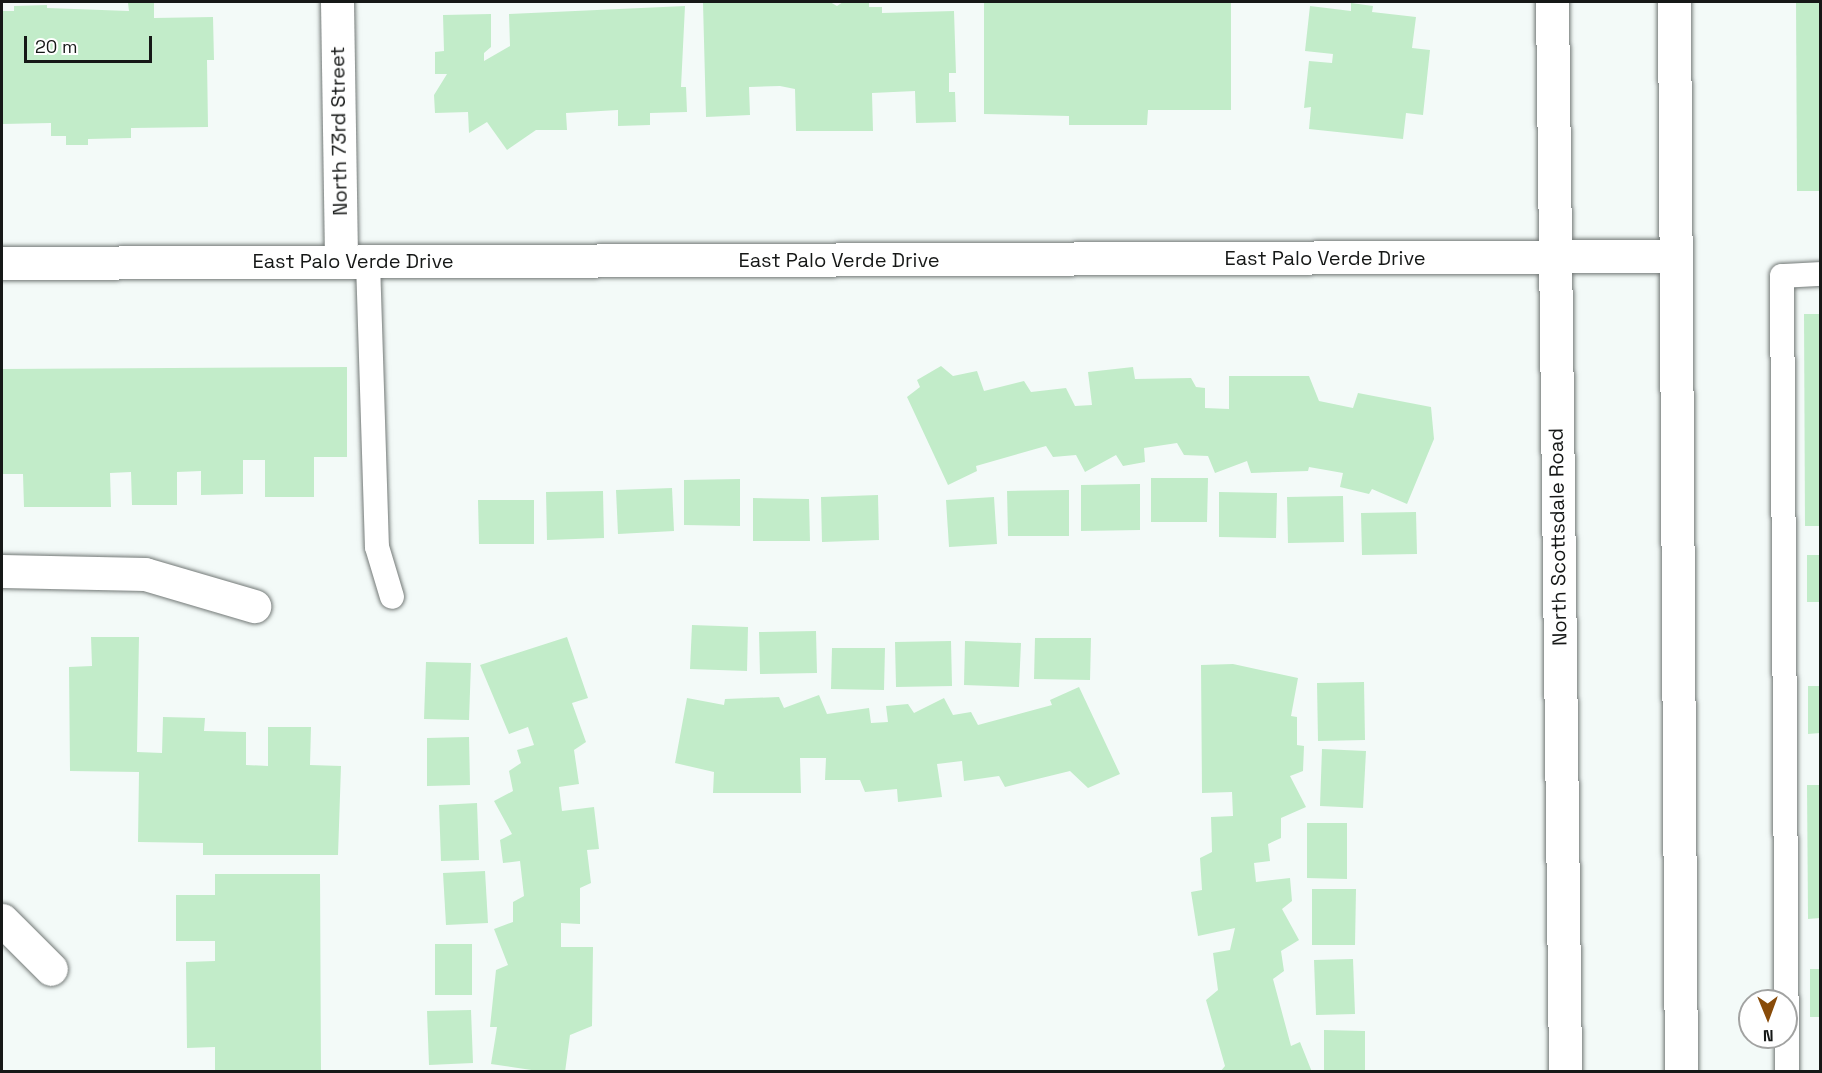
<!DOCTYPE html>
<style>
body{margin:0}
#map{position:relative;width:1822px;height:1073px;overflow:hidden;background:#f3faf8;font-family:"Space Grotesk",sans-serif}
div>[style]{position:absolute}
[style*='--x']{left:calc(var(--x)*1px);top:calc(var(--y)*1px);width:calc(var(--w)*1px);rotate:calc(var(--a)*1deg)}
.building>*{inset:0;background:#c2ecc9}
.roads{filter:drop-shadow(0 0 2px #737977) drop-shadow(0 0 2px #737977)}
.lane>*{height:24px;margin:-12px;padding:0 12px;transform-origin:12px;border-radius:12px;background:#fff}
.street>*{height:33px;margin:-16.5px;padding:0 16.5px;transform-origin:16.5px;border-radius:16.5px;background:#fff}
.primary>*{height:33px;margin:-16.5px;padding:0 16.5px;transform-origin:16.5px;border-radius:16.5px;background:#fff}
span{translate:-50% -50%;white-space:nowrap;text-align:center;line-height:1.15;-webkit-text-stroke:6px #fff;paint-order:stroke}
.street-label{font-size:20px;color:#161817}
.frame{position:absolute;inset:0;border:3px solid #161817;pointer-events:none}
.north{position:absolute;left:1738px;top:989px;width:60px;height:60px;box-sizing:border-box;background:#fff;border:2px solid #a2a3a2;border-radius:50%;rotate:179deg;font-size:16px;font-weight:700;line-height:24px;text-align:center;color:#161817}
.north::after{content:'';display:block;margin:auto;width:21px;height:27px;background:#884b09;clip-path:polygon(50% 0,100% 100%,50% 72%,0 100%)}
.scale{position:absolute;left:24px;top:36px;width:128px;height:27px;box-sizing:border-box;border:3px solid #161817;border-top:0;padding-left:8px;font-size:18px;line-height:21px;white-space:nowrap;color:#161817;-webkit-text-stroke:4px #fff;paint-order:stroke}
</style>
<div id="map">
<div class="building">
<i style="clip-path:polygon(154px 2px,154px 18px,213px 17px,214px 60px,207px 60px,208px 127px,131px 128px,131px 138px,88px 139px,88px 145px,66px 145px,66px 136px,51px 136px,51px 123px,2px 124px,2px 11px,14px 11px,14px 6px,47px 5px,47px 8px,129px 11px,128px 3px)"></i>
<i style="clip-path:polygon(830px 2px,837px 6px,843px 2px,869px 2px,869px 7px,882px 7px,882px 13px,954px 11px,956px 73px,949px 73px,949px 92px,955px 92px,956px 122px,916px 123px,915px 91px,872px 93px,873px 131px,796px 131px,795px 89px,780px 86px,749px 87px,750px 115px,706px 117px,703px 3px)"></i>
<i style="clip-path:polygon(984px 2px,1231px 2px,1231px 110px,1148px 110px,1147px 125px,1069px 125px,1069px 116px,984px 114px)"></i>
<i style="clip-path:polygon(1796px 2px,1820px 2px,1820px 191px,1797px 191px)"></i>
<i style="clip-path:polygon(1351px 3px,1373px 6px,1372px 12px,1416px 17px,1412px 48px,1430px 50px,1423px 115px,1406px 113px,1403px 139px,1309px 129px,1311px 107px,1304px 108px,1309px 61px,1332px 63px,1333px 54px,1305px 51px,1310px 6px,1351px 11px)"></i>
<i style="clip-path:polygon(685px 6px,681px 87px,686px 87px,687px 112px,650px 113px,650px 125px,618px 126px,618px 110px,566px 113px,567px 130px,536px 130px,507px 150px,487px 122px,469px 133px,468px 112px,435px 113px,434px 95px,447px 74px,435px 74px,435px 52px,444px 51px,443px 15px,491px 14px,491px 47px,484px 53px,484px 61px,510px 46px,509px 14px)"></i>
<i style="clip-path:polygon(1804px 314px,1820px 314px,1820px 526px,1805px 526px)"></i>
<i style="clip-path:polygon(941px 366px,953px 376px,977px 371px,984px 391px,1024px 381px,1031px 392px,1066px 388px,1075px 406px,1092px 405px,1088px 372px,1133px 367px,1135px 379px,1191px 378px,1196px 387px,1205px 388px,1205px 408px,1229px 409px,1229px 376px,1309px 376px,1319px 401px,1353px 408px,1358px 393px,1431px 407px,1434px 439px,1407px 504px,1372px 489px,1369px 494px,1340px 487px,1343px 473px,1309px 467px,1308px 471px,1251px 473px,1247px 461px,1215px 473px,1208px 456px,1184px 455px,1177px 443px,1144px 448px,1145px 462px,1123px 466px,1116px 455px,1085px 472px,1076px 455px,1053px 457px,1046px 446px,976px 466px,977px 471px,948px 485px,907px 397px,920px 387px,917px 380px)"></i>
<i style="clip-path:polygon(347px 367px,347px 457px,314px 457px,314px 497px,265px 497px,265px 460px,243px 460px,243px 494px,201px 495px,201px 471px,177px 472px,177px 505px,132px 505px,131px 472px,110px 473px,111px 507px,24px 507px,23px 474px,2px 474px,2px 369px)"></i>
<i style="clip-path:polygon(1151px 478px,1208px 478px,1207px 522px,1151px 522px)"></i>
<i style="clip-path:polygon(740px 479px,740px 526px,684px 525px,684px 480px)"></i>
<i style="clip-path:polygon(1140px 484px,1140px 530px,1081px 531px,1081px 485px)"></i>
<i style="clip-path:polygon(672px 488px,674px 531px,618px 534px,616px 490px)"></i>
<i style="clip-path:polygon(1069px 490px,1069px 536px,1008px 536px,1007px 491px)"></i>
<i style="clip-path:polygon(603px 491px,604px 538px,547px 540px,546px 492px)"></i>
<i style="clip-path:polygon(1219px 492px,1277px 493px,1276px 538px,1219px 537px)"></i>
<i style="clip-path:polygon(878px 495px,879px 540px,822px 542px,821px 497px)"></i>
<i style="clip-path:polygon(1343px 496px,1344px 542px,1288px 543px,1287px 497px)"></i>
<i style="clip-path:polygon(994px 497px,997px 544px,949px 547px,946px 500px)"></i>
<i style="clip-path:polygon(753px 498px,809px 499px,810px 541px,753px 541px)"></i>
<i style="clip-path:polygon(478px 500px,534px 500px,534px 544px,479px 544px)"></i>
<i style="clip-path:polygon(1416px 512px,1417px 554px,1362px 555px,1361px 513px)"></i>
<i style="clip-path:polygon(1807px 555px,1820px 555px,1820px 602px,1807px 602px)"></i>
<i style="clip-path:polygon(692px 625px,748px 627px,747px 671px,690px 669px)"></i>
<i style="clip-path:polygon(816px 631px,817px 673px,760px 674px,759px 632px)"></i>
<i style="clip-path:polygon(91px 637px,139px 637px,137px 752px,162px 753px,163px 717px,205px 718px,204px 731px,246px 732px,246px 765px,268px 766px,268px 727px,311px 727px,310px 765px,341px 766px,338px 855px,203px 855px,203px 843px,138px 842px,139px 772px,70px 771px,69px 667px,92px 666px)"></i>
<i style="clip-path:polygon(567px 637px,588px 698px,572px 703px,586px 742px,574px 750px,579px 784px,559px 787px,562px 811px,594px 807px,599px 849px,587px 850px,591px 883px,580px 888px,580px 924px,561px 923px,561px 947px,593px 947px,592px 1026px,570px 1035px,565px 1072px,545px 1072px,491px 1064px,497px 1027px,490px 1027px,496px 970px,508px 965px,494px 929px,513px 922px,513px 902px,524px 896px,520px 861px,503px 863px,500px 840px,512px 834px,494px 801px,513px 791px,509px 771px,521px 763px,517px 750px,534px 745px,528px 727px,509px 734px,480px 665px)"></i>
<i style="clip-path:polygon(1035px 638px,1091px 638px,1090px 680px,1034px 679px)"></i>
<i style="clip-path:polygon(951px 641px,952px 686px,896px 687px,895px 642px)"></i>
<i style="clip-path:polygon(965px 641px,1021px 643px,1019px 687px,964px 685px)"></i>
<i style="clip-path:polygon(832px 648px,885px 648px,884px 690px,831px 689px)"></i>
<i style="clip-path:polygon(426px 662px,471px 663px,469px 720px,424px 719px)"></i>
<i style="clip-path:polygon(1233px 664px,1298px 678px,1291px 716px,1297px 717px,1297px 745px,1304px 746px,1303px 771px,1290px 776px,1306px 807px,1281px 818px,1281px 838px,1268px 844px,1270px 861px,1254px 863px,1256px 882px,1290px 878px,1292px 901px,1282px 909px,1299px 940px,1281px 951px,1284px 971px,1273px 979px,1291px 1046px,1300px 1042px,1312px 1072px,1220px 1072px,1225px 1066px,1206px 1000px,1218px 990px,1213px 953px,1230px 950px,1235px 928px,1198px 936px,1191px 892px,1202px 890px,1200px 858px,1212px 852px,1211px 817px,1233px 816px,1232px 792px,1202px 793px,1201px 665px)"></i>
<i style="clip-path:polygon(1364px 682px,1365px 740px,1318px 741px,1317px 683px)"></i>
<i style="clip-path:polygon(1808px 686px,1820px 686px,1820px 733px,1808px 734px)"></i>
<i style="clip-path:polygon(1079px 687px,1120px 774px,1088px 788px,1070px 771px,1005px 787px,999px 776px,964px 781px,962px 761px,937px 764px,942px 797px,898px 802px,897px 789px,865px 792px,860px 780px,825px 780px,826px 758px,800px 758px,801px 793px,713px 793px,714px 772px,675px 763px,687px 698px,724px 705px,725px 699px,779px 697px,784px 708px,819px 695px,827px 714px,869px 708px,871px 723px,888px 722px,886px 706px,908px 704px,914px 713px,944px 698px,953px 715px,971px 712px,978px 725px,1052px 705px,1050px 700px)"></i>
<i style="clip-path:polygon(469px 737px,470px 785px,427px 786px,427px 738px)"></i>
<i style="clip-path:polygon(1322px 749px,1366px 751px,1363px 808px,1320px 806px)"></i>
<i style="clip-path:polygon(1807px 785px,1820px 785px,1820px 918px,1808px 919px)"></i>
<i style="clip-path:polygon(477px 803px,479px 860px,441px 861px,439px 805px)"></i>
<i style="clip-path:polygon(1307px 823px,1347px 823px,1347px 879px,1307px 878px)"></i>
<i style="clip-path:polygon(485px 871px,488px 923px,446px 925px,443px 873px)"></i>
<i style="clip-path:polygon(215px 874px,320px 874px,321px 1072px,215px 1072px,215px 1047px,187px 1048px,186px 962px,215px 961px,215px 941px,176px 941px,176px 895px,215px 895px)"></i>
<i style="clip-path:polygon(1312px 889px,1356px 889px,1355px 945px,1312px 945px)"></i>
<i style="clip-path:polygon(435px 944px,472px 944px,472px 995px,435px 995px)"></i>
<i style="clip-path:polygon(1353px 959px,1355px 1014px,1316px 1015px,1314px 960px)"></i>
<i style="clip-path:polygon(1810px 969px,1820px 969px,1820px 1017px,1810px 1017px)"></i>
<i style="clip-path:polygon(471px 1010px,473px 1063px,429px 1065px,427px 1011px)"></i>
<i style="clip-path:polygon(1324px 1030px,1365px 1031px,1365px 1072px,1324px 1072px)"></i>
</div>
<div class="roads">
<div class="lane">
<i style="--x:368;--y:262;--w:285;--a:88.2"></i>
<i style="--x:377;--y:547;--w:52;--a:73.3"></i>
<i style="--x:1787;--y:1072;--w:796;--a:-90.36"></i>
<i style="--x:1782;--y:276;--w:38;--a:-3"></i>
</div>
<div class="street">
<i style="--x:337;--y:2;--w:259;--a:89.1"></i>
<i style="--x:2;--y:263;--w:1674;--a:-0.24"></i>
<i style="--x:2;--y:571;--w:143;--a:1.2"></i>
<i style="--x:145;--y:574;--w:114;--a:16.4"></i>
<i style="--x:2;--y:920;--w:69;--a:45"></i>
</div>
<div class="primary">
<i style="--x:1552;--y:2;--w:1070;--a:89.3"></i>
<i style="--x:1674;--y:2;--w:1070;--a:89.63"></i>
</div>
</div>
<div class="street-label">
<span style="left:339px;top:131px;rotate:-91deg">North 73rd Street</span>
<span style="left:1325px;top:258px">East Palo Verde Drive</span>
<span style="left:839px;top:260px">East Palo Verde Drive</span>
<span style="left:353px;top:261px">East Palo Verde Drive</span>
<span style="left:1558px;top:537px;rotate:-91deg">North Scottsdale Road</span>
</div>
<div class="frame"></div>
<div class="north">N</div>
<div class="scale">20 m</div>
</div>
